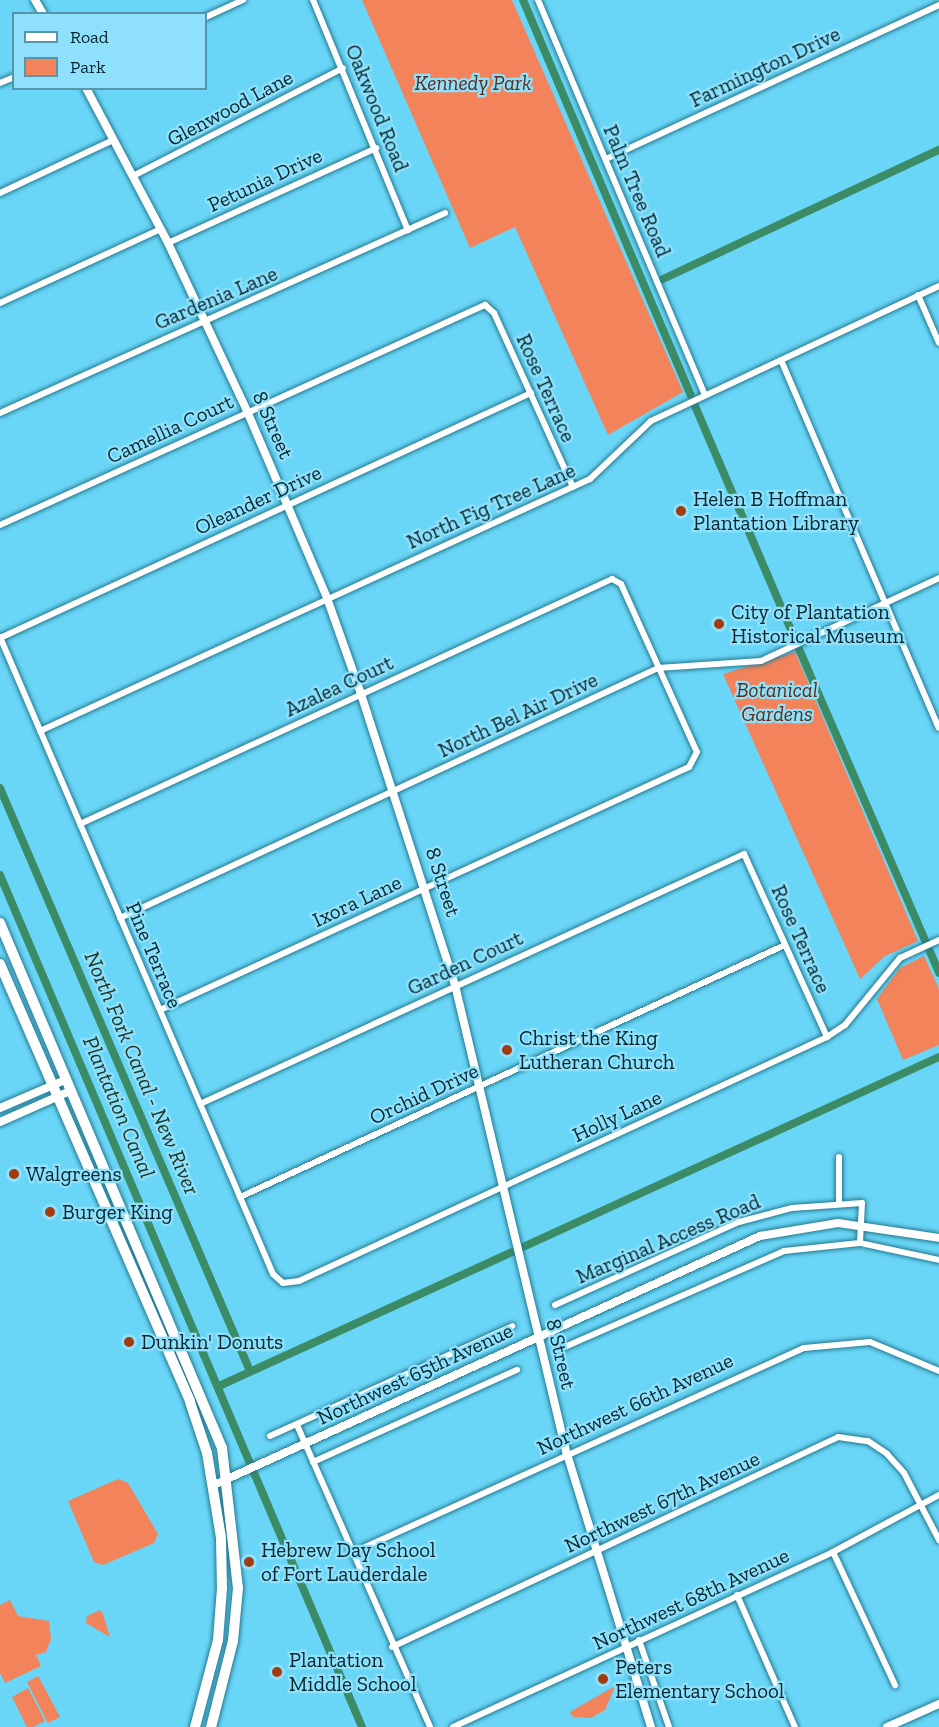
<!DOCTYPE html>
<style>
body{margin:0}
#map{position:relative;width:939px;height:1727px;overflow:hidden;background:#6ad6f7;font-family:"Zilla Slab",serif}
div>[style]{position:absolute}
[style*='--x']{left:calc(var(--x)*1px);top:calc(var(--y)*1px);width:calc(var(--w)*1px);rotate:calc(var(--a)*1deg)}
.green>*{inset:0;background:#f3835a}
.canal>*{height:8px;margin:-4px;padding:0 4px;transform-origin:4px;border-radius:4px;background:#3b8c66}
.roads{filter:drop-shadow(0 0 2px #237a92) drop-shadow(0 0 2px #237a92)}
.street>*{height:6px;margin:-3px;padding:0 3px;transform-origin:3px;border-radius:3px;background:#fff}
.secondary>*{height:8px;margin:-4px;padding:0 4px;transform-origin:4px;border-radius:4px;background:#fff}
.highway>*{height:10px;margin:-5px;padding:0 5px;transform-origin:5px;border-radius:5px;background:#fff}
.dots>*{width:16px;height:16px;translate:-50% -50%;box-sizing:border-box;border:3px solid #8fe0fa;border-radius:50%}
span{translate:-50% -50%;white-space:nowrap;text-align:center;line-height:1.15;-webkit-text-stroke:4.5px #8fe0fa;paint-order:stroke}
.street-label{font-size:21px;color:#022630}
.park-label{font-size:21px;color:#5e2c1a;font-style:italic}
.poi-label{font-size:21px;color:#022630}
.left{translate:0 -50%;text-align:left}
.water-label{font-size:22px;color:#1b3427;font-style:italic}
.legend{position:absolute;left:12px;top:12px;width:195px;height:78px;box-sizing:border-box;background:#8fe0fa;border:2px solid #5796a9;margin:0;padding:8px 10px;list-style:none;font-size:18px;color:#022630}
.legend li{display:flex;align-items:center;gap:12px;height:30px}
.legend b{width:30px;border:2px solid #5796a9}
</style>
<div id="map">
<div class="green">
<i style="clip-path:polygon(362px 0,512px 0,683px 392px,608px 435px,515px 227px,470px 248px)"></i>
<i style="clip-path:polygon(795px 652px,918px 941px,885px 956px,860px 979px,723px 674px)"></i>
<i style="clip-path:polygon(924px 956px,939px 989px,939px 1045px,903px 1060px,877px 999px,900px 968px)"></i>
<i style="clip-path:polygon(118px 1479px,128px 1483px,158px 1534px,154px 1543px,103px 1565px,94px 1562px,68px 1501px)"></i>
<i style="clip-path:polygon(10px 1600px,18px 1616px,49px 1621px,51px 1639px,46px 1652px,36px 1655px,41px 1666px,5px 1683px,0 1673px,0 1605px)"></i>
<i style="clip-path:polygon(100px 1610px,103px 1614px,110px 1637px,86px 1623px,87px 1616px)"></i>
<i style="clip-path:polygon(38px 1676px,60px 1717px,48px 1723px,27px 1682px)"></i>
<i style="clip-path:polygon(615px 1686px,605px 1710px,591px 1718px,573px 1717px,570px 1712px)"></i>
<i style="clip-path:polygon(28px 1688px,45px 1721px,33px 1727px,27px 1727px,12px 1697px)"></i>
</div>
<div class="canal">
<i style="--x:523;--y:0;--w:429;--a:67"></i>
<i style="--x:663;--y:279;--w:305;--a:-25.1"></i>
<i style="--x:695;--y:406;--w:254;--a:66.8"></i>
<i style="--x:799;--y:649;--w:353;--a:66.6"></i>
<i style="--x:0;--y:788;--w:634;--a:66.79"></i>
<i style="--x:0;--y:875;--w:926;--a:66.98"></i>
<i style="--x:219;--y:1386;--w:792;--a:-24.56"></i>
</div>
<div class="roads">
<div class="street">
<i style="--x:313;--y:0;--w:249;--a:67.6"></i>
<i style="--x:538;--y:0;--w:429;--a:67.1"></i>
<i style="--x:206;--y:17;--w:41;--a:-24.7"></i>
<i style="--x:0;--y:83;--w:15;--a:-23"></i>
<i style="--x:606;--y:159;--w:367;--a:-24.8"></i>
<i style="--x:133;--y:176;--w:236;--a:-27.2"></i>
<i style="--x:0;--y:193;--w:125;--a:-25.1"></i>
<i style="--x:168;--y:243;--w:229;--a:-24.5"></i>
<i style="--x:918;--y:295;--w:52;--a:66.4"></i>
<i style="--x:0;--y:303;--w:177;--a:-24.7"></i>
<i style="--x:781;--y:360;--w:400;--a:66.8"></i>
<i style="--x:0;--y:413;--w:488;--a:-24.2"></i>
<i style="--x:0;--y:525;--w:533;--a:-24.4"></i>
<i style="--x:485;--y:305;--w:12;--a:42"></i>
<i style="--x:494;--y:313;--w:191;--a:65.6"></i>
<i style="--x:0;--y:637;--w:693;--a:66.8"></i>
<i style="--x:273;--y:1274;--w:13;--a:42"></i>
<i style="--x:283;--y:1283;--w:16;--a:-7"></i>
<i style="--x:299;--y:1281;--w:582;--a:-24.8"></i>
<i style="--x:827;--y:1037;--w:22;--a:-34"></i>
<i style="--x:845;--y:1025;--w:87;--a:-50.6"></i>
<i style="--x:900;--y:958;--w:43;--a:-24.8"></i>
<i style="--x:0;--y:638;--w:585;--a:-24.77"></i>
<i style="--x:40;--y:731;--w:605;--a:-24.62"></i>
<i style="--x:590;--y:479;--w:84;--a:-43.6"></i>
<i style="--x:651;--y:421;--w:318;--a:-25.1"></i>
<i style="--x:80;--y:824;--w:586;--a:-24.73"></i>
<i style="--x:612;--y:579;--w:10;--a:29"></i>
<i style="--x:621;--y:584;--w:184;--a:65.7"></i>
<i style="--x:697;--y:752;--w:17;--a:118"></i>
<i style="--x:689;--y:767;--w:582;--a:155.33"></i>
<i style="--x:120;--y:918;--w:593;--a:-24.92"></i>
<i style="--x:658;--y:668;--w:103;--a:-3.9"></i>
<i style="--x:761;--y:661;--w:196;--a:-25"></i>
<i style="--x:200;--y:1104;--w:599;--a:-24.68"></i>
<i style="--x:744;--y:854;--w:201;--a:65.6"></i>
<i style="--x:839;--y:1157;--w:46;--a:90"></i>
<i style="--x:240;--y:1197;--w:600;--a:-24.82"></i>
<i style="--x:555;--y:1305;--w:202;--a:-24.3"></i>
<i style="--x:739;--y:1222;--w:55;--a:-14.8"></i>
<i style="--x:792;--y:1208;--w:70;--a:-4.1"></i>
<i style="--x:862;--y:1203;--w:40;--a:92.9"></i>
<i style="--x:560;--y:1349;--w:244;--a:-23.6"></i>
<i style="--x:784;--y:1251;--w:76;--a:-6"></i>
<i style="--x:860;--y:1243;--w:81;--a:12.1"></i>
<i style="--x:297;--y:1425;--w:330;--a:66.2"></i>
<i style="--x:270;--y:1436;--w:266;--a:-24.4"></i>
<i style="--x:313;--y:1462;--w:224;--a:-24.3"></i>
<i style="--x:833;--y:1552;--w:147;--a:65"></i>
<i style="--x:352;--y:1553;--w:496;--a:-24.4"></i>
<i style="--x:804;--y:1348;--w:66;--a:-5.2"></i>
<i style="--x:870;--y:1342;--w:75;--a:22.8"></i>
<i style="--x:737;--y:1595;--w:144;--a:66.3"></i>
<i style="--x:639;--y:1640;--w:92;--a:71"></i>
<i style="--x:392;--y:1647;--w:493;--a:-25.2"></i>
<i style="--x:838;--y:1437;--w:30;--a:8"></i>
<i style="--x:868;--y:1441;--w:23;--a:34"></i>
<i style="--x:887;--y:1454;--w:25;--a:48"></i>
<i style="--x:904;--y:1473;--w:76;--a:62.4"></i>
<i style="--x:453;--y:1727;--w:418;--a:-24.7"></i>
<i style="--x:833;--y:1552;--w:120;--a:-28.3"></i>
</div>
<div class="secondary">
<i style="--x:35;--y:0;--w:16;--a:60"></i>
<i style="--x:86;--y:88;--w:175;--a:62.1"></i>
<i style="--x:168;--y:243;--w:186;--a:64.8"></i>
<i style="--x:247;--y:411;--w:203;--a:66.8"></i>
<i style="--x:327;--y:598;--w:102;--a:70.5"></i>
<i style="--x:361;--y:694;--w:306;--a:72.1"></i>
<i style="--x:455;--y:985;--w:482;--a:76.6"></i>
<i style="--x:567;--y:1454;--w:286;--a:72.9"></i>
<i style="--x:0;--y:1108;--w:71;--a:-23.3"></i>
<i style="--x:0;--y:1122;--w:77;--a:-23.9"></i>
<i style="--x:214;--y:1485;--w:600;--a:-24.52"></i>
<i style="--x:760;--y:1236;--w:79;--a:-9.5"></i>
<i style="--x:838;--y:1223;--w:102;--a:8.4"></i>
<i style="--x:887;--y:1727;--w:57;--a:-23.9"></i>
</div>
<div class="highway">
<i style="--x:0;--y:923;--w:570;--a:67.08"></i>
<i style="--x:222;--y:1448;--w:141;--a:83.5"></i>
<i style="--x:238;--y:1588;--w:53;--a:95.4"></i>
<i style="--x:233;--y:1641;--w:89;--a:104.3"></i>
<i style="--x:0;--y:964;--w:477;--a:66.5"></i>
<i style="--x:190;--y:1402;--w:54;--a:71.6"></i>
<i style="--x:207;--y:1453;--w:86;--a:80.6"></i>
<i style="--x:221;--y:1538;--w:50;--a:88.9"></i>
<i style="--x:222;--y:1588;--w:52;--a:94.4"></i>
<i style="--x:218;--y:1640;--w:90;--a:104.8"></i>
</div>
</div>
<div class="dots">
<i style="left:681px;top:511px;background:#a13c0f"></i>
<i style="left:719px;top:624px;background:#a13c0f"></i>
<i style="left:507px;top:1050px;background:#a13c0f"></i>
<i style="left:14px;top:1174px;background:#a13c0f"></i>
<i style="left:50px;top:1212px;background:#a13c0f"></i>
<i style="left:129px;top:1342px;background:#a13c0f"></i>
<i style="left:249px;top:1562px;background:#a13c0f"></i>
<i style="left:277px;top:1672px;background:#a13c0f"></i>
<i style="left:603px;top:1679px;background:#a13c0f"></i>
</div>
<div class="street-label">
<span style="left:765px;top:67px;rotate:-25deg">Farmington Drive</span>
<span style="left:230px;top:108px;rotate:-28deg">Glenwood Lane</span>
<span style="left:377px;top:108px;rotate:68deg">Oakwood Road</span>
<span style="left:265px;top:180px;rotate:-25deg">Petunia Drive</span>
<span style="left:637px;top:191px;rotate:67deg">Palm Tree Road</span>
<span style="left:216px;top:298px;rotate:-23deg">Gardenia Lane</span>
<span style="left:546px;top:388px;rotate:66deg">Rose Terrace</span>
<span style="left:273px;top:425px;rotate:66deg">8 Street</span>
<span style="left:170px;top:429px;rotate:-25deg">Camellia Court</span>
<span style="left:258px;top:500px;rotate:-25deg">Oleander Drive</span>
<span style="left:491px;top:506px;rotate:-24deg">North Fig Tree Lane</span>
<span style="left:339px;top:686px;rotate:-25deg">Azalea Court</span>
<span style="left:518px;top:715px;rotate:-25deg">North Bel Air Drive</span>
<span style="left:443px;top:882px;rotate:72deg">8 Street</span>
<span style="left:357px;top:901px;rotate:-25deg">Ixora Lane</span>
<span style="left:801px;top:939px;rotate:66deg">Rose Terrace</span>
<span style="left:154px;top:955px;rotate:67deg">Pine Terrace</span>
<span style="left:465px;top:963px;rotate:-25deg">Garden Court</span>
<span style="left:424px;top:1094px;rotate:-25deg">Orchid Drive</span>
<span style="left:617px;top:1116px;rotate:-25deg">Holly Lane</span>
<span style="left:668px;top:1239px;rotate:-23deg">Marginal Access Road</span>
<span style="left:561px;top:1354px;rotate:77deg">8 Street</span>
<span style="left:415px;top:1374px;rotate:-25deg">Northwest 65th Avenue</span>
<span style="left:635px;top:1404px;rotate:-25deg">Northwest 66th Avenue</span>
<span style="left:662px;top:1502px;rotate:-25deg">Northwest 67th Avenue</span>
<span style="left:691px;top:1599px;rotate:-25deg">Northwest 68th Avenue</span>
</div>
<div class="park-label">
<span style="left:473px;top:83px">Kennedy Park</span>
<span style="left:777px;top:702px">Botanical<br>Gardens</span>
</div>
<div class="poi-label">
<span class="left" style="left:693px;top:511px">Helen B Hoffman<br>Plantation Library</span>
<span class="left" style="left:731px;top:624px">City of Plantation<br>Historical Museum</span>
<span class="left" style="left:519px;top:1050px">Christ the King<br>Lutheran Church</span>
<span class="left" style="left:26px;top:1174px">Walgreens</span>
<span class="left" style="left:62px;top:1212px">Burger King</span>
<span class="left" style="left:141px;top:1342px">Dunkin' Donuts</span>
<span class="left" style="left:261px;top:1562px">Hebrew Day School<br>of Fort Lauderdale</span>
<span class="left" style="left:289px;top:1672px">Plantation<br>Middle School</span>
<span class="left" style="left:615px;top:1679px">Peters<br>Elementary School</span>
</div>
<div class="water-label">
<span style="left:142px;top:1073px;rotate:67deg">North Fork Canal - New River</span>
<span style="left:119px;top:1107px;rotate:67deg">Plantation Canal</span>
</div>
<ul class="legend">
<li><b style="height:8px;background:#fff"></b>Road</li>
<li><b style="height:16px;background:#f3835a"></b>Park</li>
</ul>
</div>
